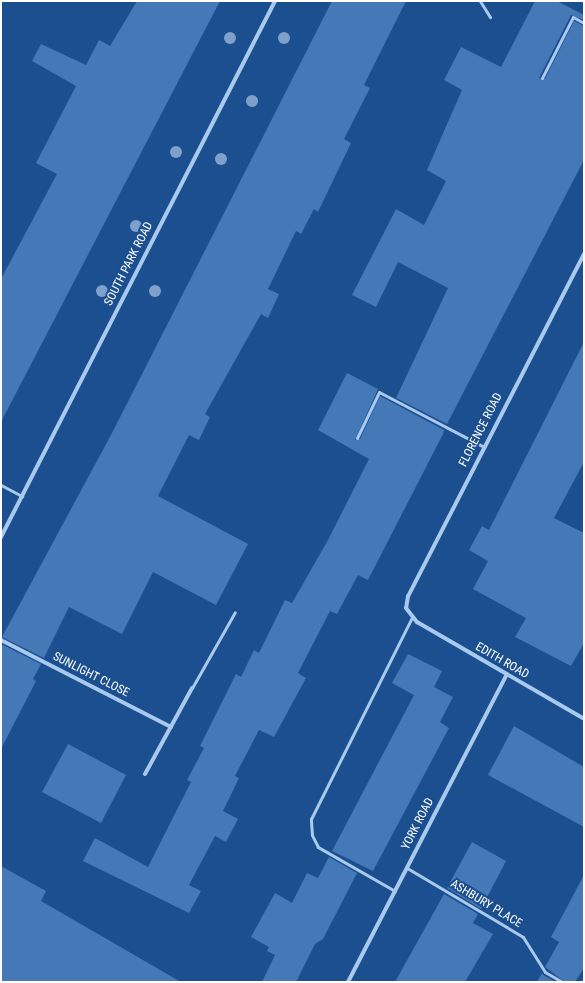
<!DOCTYPE html>
<style>
body{margin:0}
#map{position:relative;width:585px;height:983px;overflow:hidden;background:#1b4f8f;font-family:"Roboto Condensed",sans-serif}
div>[style]{position:absolute}
[style*='--x']{left:calc(var(--x)*1px);top:calc(var(--y)*1px);width:calc(var(--w)*1px);rotate:calc(var(--a)*1deg)}
.building>*{inset:0;background:#4478b7}
.service>*{height:3px;margin:-1.5px;padding:0 1.5px;transform-origin:1.5px;border-radius:1.5px;background:#a9c9ee}
.minor>*{height:4px;margin:-2px;padding:0 2px;transform-origin:2px;border-radius:2px;background:#a9c9ee}
.trees>*{width:12px;height:12px;margin:-6px;border-radius:50%;background:#7ea0ca}
span{translate:-50% -50%;white-space:nowrap;text-align:center;line-height:1.15;-webkit-text-stroke:4px #1b4f8f;paint-order:stroke}
.street-label{font-size:12px;color:#fff}
.frame{position:absolute;inset:0;border:2px solid #fff;pointer-events:none}
</style>
<div id="map">
<div class="building">
<i style="clip-path:polygon(137px 1px,220px 1px,1px 422px,1px 279px,57px 174px,36px 163px,76px 86px,32px 61px,41px 44px,86px 65px,99px 40px,110px 46px)"></i>
<i style="clip-path:polygon(332px 1px,406px 1px,364px 85px,370px 88px,344px 139px,351px 143px,318px 212px,314px 209px,301px 234px,296px 231px,268px 289px,279px 294px,268px 318px,261px 314px,205px 414px,210px 417px,199px 440px,189px 435px,158px 496px,248px 544px,216px 605px,153px 572px,122px 634px,69px 607px,44px 658px,2px 637px,112px 433px)"></i>
<i style="clip-path:polygon(535px 1px,557px 1px,584px 15px,584px 20px,571px 15px,539px 78px,545px 79px,574px 21px,584px 26px,584px 160px,447px 424px,396px 398px,448px 288px,398px 262px,376px 307px,352px 295px,396px 209px,424px 225px,446px 181px,427px 170px,462px 90px,444px 80px,461px 47px,501px 67px)"></i>
<i style="clip-path:polygon(584px 342px,584px 462px,554px 518px,584px 533px,584px 643px,571px 666px,515px 637px,526px 618px,473px 589px,488px 561px,469px 550px,482px 526px,489px 530px)"></i>
<i style="clip-path:polygon(347px 373px,378px 389px,355px 440px,360px 439px,380px 396px,444px 430px,443px 434px,368px 580px,358px 575px,337px 614px,330px 611px,298px 673px,306px 678px,274px 737px,259px 730px,235px 776px,239px 778px,223px 811px,238px 819px,226px 842px,215px 836px,189px 885px,201px 891px,189px 913px,83px 861px,95px 838px,148px 867px,191px 782px,187px 780px,204px 748px,200px 746px,236px 674px,241px 677px,254px 650px,259px 653px,285px 600px,292px 603px,328px 540px,369px 459px,318px 430px)"></i>
<i style="clip-path:polygon(1px 644px,41px 664px,33px 679px,36px 681px,1px 749px)"></i>
<i style="clip-path:polygon(408px 654px,442px 671px,434px 687px,453px 697px,440px 722px,449px 728px,373px 871px,332px 851px,414px 695px,392px 683px)"></i>
<i style="clip-path:polygon(514px 726px,584px 767px,584px 827px,488px 775px)"></i>
<i style="clip-path:polygon(68px 744px,126px 775px,101px 823px,42px 792px)"></i>
<i style="clip-path:polygon(472px 842px,506px 861px,481px 909px,447px 888px)"></i>
<i style="clip-path:polygon(329px 857px,357px 873px,323px 939px,315px 944px,296px 982px,262px 982px,275px 955px,267px 951px,269px 947px,251px 937px,275px 893px,292px 903px,307px 873px,318px 878px)"></i>
<i style="clip-path:polygon(1px 866px,46px 891px,41px 901px,181px 982px,1px 982px)"></i>
<i style="clip-path:polygon(584px 875px,584px 968px,575px 982px,565px 982px,545px 967px,559px 942px,551px 937px)"></i>
<i style="clip-path:polygon(444px 894px,478px 914px,473px 923px,493px 934px,465px 982px,395px 982px)"></i>
<i style="clip-path:polygon(542px 973px,543px 975px,556px 982px,537px 982px)"></i>
</div>
<div class="service">
<i style="--x:480;--y:1;--w:19;--a:58"></i>
<i style="--x:542;--y:78;--w:68;--a:-63.1"></i>
<i style="--x:573;--y:17;--w:13;--a:29"></i>
<i style="--x:357;--y:438;--w:51;--a:-64.4"></i>
<i style="--x:379;--y:392;--w:119;--a:27.6"></i>
<i style="--x:1;--y:485;--w:24;--a:28"></i>
<i style="--x:192;--y:688;--w:87;--a:-60.5"></i>
<i style="--x:407;--y:868;--w:135;--a:30.7"></i>
<i style="--x:523;--y:937;--w:41;--a:57.8"></i>
<i style="--x:545;--y:972;--w:20;--a:30"></i>
<i style="--x:395;--y:891;--w:89;--a:-150.3"></i>
<i style="--x:318;--y:847;--w:13;--a:-117"></i>
<i style="--x:312;--y:835;--w:16;--a:-94"></i>
<i style="--x:311;--y:819;--w:226;--a:-63.4"></i>
</div>
<div class="minor">
<i style="--x:584;--y:254;--w:385;--a:117.2"></i>
<i style="--x:408;--y:596;--w:12;--a:99"></i>
<i style="--x:406;--y:608;--w:18;--a:52"></i>
<i style="--x:417;--y:622;--w:193;--a:30.1"></i>
<i style="--x:1;--y:537;--w:602;--a:-62.92"></i>
<i style="--x:1;--y:640;--w:191;--a:27.1"></i>
<i style="--x:145;--y:774;--w:98;--a:-61.3"></i>
<i style="--x:348;--y:982;--w:344;--a:-62.7"></i>
</div>
<div class="trees">
<i style="left:230px;top:38px"></i>
<i style="left:284px;top:38px"></i>
<i style="left:252px;top:101px"></i>
<i style="left:176px;top:152px"></i>
<i style="left:221px;top:159px"></i>
<i style="left:136px;top:226px"></i>
<i style="left:102px;top:291px"></i>
<i style="left:155px;top:291px"></i>
</div>
<div class="street-label">
<span style="left:129px;top:264px;rotate:-63deg">SOUTH PARK ROAD</span>
<span style="left:481px;top:430px;rotate:-63deg">FLORENCE ROAD</span>
<span style="left:502px;top:661px;rotate:30deg">EDITH ROAD</span>
<span style="left:91px;top:675px;rotate:27deg">SUNLIGHT CLOSE</span>
<span style="left:418px;top:824px;rotate:-63deg">YORK ROAD</span>
<span style="left:486px;top:904px;rotate:31deg">ASHBURY PLACE</span>
</div>
<div class="frame"></div>
</div>
